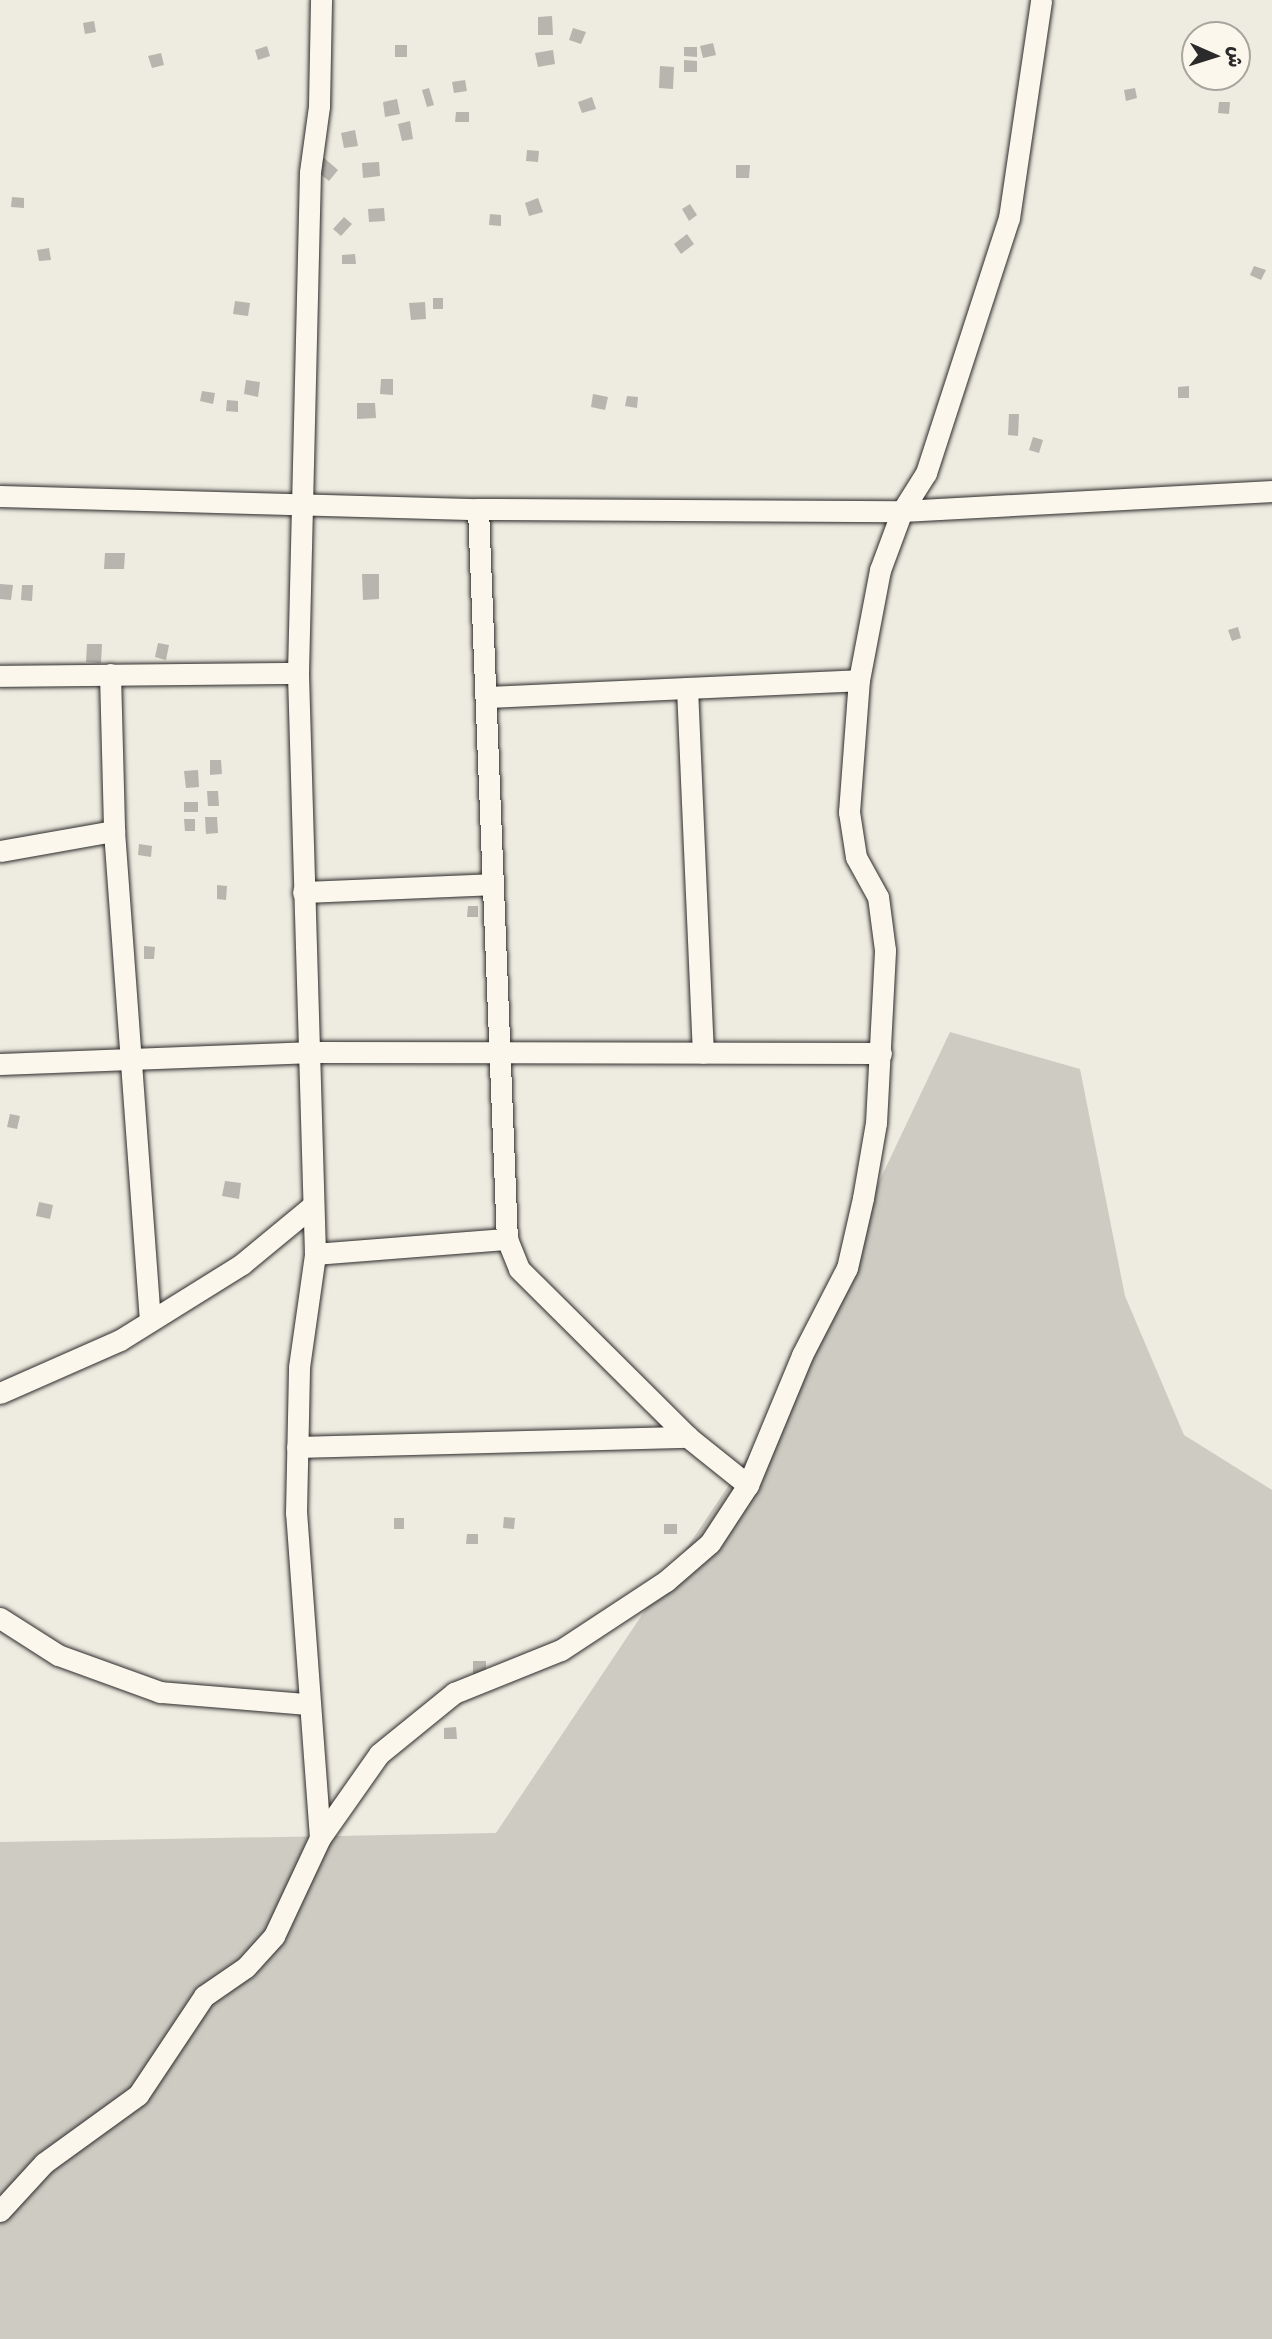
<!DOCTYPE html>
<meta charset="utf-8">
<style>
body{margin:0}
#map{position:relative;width:1272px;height:2339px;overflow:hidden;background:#eeebe0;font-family:"Comic Neue","Playpen Sans Arabic",sans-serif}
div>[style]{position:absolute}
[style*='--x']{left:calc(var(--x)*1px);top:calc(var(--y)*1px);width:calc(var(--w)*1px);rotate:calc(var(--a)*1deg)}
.green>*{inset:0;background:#cecbc2}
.building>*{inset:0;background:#b8b5ae}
.roads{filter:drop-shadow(0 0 2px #2b2b2b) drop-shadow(0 0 2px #2b2b2b)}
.minor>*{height:21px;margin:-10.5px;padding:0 10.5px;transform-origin:10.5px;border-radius:10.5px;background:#fbf7ec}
span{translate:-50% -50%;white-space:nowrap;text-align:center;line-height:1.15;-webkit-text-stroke:7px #fbf7ec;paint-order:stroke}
.north{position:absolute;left:1181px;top:21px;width:70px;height:70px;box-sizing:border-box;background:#fbf7ec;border:2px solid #a8a59f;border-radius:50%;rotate:93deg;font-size:19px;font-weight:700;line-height:28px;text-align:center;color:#2b2b2b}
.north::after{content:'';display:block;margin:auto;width:24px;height:32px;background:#2b2b2b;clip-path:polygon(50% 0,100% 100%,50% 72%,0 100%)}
</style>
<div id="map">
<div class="green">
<i style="clip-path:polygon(950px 1032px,1080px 1069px,1125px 1296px,1184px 1435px,1272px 1490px,1272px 2339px,0 2339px,0 1842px,496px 1833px,751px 1452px)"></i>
</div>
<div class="building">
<i style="clip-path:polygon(552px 16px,553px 35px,538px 35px,538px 17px)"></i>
<i style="clip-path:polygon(94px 21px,96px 32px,85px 34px,83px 23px)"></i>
<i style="clip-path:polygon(573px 28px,586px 32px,581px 44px,569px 40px)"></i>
<i style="clip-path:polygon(713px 43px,716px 55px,703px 58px,700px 46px)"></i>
<i style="clip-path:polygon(395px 45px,407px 45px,407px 57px,395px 57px)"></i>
<i style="clip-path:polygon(267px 46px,270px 56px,258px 60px,255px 50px)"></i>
<i style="clip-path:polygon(684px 47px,697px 47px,697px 57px,684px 56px)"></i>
<i style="clip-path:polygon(553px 50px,555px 64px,538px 67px,535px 53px)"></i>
<i style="clip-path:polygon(161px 53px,164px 65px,152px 68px,148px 56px)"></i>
<i style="clip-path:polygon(684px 60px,697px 61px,697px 72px,684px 72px)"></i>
<i style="clip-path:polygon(660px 66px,674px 67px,673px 89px,659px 88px)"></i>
<i style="clip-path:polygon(465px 80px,467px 91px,454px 93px,452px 82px)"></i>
<i style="clip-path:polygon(429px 88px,434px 105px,427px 107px,422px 90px)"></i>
<i style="clip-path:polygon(1135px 88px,1137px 98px,1126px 101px,1124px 90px)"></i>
<i style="clip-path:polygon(592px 97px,596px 109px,582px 113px,578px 102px)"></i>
<i style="clip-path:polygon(397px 99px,400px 114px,385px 117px,383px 102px)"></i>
<i style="clip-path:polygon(1219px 102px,1230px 102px,1229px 114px,1218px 113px)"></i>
<i style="clip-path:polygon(456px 112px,469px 112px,469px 122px,455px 122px)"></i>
<i style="clip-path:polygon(410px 121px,413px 139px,402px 141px,398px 124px)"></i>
<i style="clip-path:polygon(355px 130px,358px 146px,344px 148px,341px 133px)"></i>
<i style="clip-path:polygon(527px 150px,539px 151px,538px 162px,526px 161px)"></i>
<i style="clip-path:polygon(324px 158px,338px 170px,329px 181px,314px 169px)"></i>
<i style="clip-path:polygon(379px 162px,380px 176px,363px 178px,362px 163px)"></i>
<i style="clip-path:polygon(736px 165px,750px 165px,749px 178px,736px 178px)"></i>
<i style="clip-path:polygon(12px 197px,24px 198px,24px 208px,11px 207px)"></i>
<i style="clip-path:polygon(538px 198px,543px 212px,529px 216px,525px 203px)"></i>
<i style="clip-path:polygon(690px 204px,697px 215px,689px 221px,682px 209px)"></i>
<i style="clip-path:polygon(384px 208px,385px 221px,369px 222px,368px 209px)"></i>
<i style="clip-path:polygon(490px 214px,501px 215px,501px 226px,489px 225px)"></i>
<i style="clip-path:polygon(344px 217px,352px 224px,341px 236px,333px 229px)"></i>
<i style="clip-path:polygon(687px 234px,694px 244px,681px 254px,674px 244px)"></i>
<i style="clip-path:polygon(49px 248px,51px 260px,39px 261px,37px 250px)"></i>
<i style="clip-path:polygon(355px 254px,356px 264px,342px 264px,342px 255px)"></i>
<i style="clip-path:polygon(1254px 266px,1266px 270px,1261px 280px,1250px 275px)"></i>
<i style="clip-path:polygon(433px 298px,443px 298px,443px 309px,433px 309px)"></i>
<i style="clip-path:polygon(235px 301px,250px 303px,248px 316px,233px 314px)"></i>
<i style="clip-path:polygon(425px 302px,426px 319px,411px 320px,409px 303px)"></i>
<i style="clip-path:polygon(381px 379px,393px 379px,393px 395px,380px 394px)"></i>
<i style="clip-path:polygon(246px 380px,260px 382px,258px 397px,244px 394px)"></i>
<i style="clip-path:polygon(1189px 386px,1189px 398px,1178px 398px,1178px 387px)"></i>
<i style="clip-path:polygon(202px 391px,215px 393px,213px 404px,200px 401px)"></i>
<i style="clip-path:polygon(593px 394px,608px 397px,605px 410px,591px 407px)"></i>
<i style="clip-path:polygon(627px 396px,638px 397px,637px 408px,625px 406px)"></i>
<i style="clip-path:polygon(227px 400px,238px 401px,238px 412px,226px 411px)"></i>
<i style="clip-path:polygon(357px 403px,375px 403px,376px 418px,357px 419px)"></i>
<i style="clip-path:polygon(1009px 414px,1019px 414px,1018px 436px,1008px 435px)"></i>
<i style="clip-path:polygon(1033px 437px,1043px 440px,1039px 453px,1029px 450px)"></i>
<i style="clip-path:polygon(105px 553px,125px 553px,124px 569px,104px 569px)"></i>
<i style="clip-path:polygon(362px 574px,379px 574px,379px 599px,363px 600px)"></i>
<i style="clip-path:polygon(0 584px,13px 585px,11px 600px,0 599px)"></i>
<i style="clip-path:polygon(22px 585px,33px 585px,32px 601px,21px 600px)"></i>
<i style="clip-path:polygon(1238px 627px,1241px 638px,1232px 641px,1228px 630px)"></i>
<i style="clip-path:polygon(158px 643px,169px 645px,166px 660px,155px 657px)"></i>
<i style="clip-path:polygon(87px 644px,102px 644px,101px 663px,86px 662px)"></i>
<i style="clip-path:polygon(210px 760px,221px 760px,222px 774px,210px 775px)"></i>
<i style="clip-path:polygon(198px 770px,199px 787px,186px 788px,184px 771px)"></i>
<i style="clip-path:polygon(207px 791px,218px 791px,219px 806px,208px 806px)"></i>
<i style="clip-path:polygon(184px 802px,198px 802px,198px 812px,184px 812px)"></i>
<i style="clip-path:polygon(205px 817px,217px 817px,218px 833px,206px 834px)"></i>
<i style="clip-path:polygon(184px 819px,195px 819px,195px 831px,185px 831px)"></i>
<i style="clip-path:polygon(139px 844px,152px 846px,151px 857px,138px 855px)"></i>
<i style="clip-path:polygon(217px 885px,227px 886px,226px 900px,217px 899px)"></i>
<i style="clip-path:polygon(468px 906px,478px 906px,478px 917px,467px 917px)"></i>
<i style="clip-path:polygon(144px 946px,155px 947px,154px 959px,144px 959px)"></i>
<i style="clip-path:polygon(10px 1114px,20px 1116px,17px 1129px,7px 1127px)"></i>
<i style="clip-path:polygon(225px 1181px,241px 1183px,239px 1199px,222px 1196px)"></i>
<i style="clip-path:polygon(39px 1202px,53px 1205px,50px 1219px,36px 1216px)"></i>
<i style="clip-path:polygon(504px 1517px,515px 1518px,514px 1529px,503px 1528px)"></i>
<i style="clip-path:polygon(394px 1518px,404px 1518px,404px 1529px,394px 1529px)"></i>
<i style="clip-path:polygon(664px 1524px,677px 1524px,677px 1534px,664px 1534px)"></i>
<i style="clip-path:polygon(467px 1534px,478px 1534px,478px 1544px,466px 1544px)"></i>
<i style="clip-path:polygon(473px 1661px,486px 1661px,486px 1674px,473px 1674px)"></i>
<i style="clip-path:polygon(456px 1727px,457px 1739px,444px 1739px,444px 1728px)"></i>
</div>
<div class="roads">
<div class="minor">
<i style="--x:0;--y:496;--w:478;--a:1.6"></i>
<i style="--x:478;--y:509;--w:424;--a:0.3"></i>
<i style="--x:902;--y:511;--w:371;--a:-3.1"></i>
<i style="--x:478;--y:509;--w:731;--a:87.73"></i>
<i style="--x:507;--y:1239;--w:32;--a:68"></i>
<i style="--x:519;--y:1269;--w:238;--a:44.8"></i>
<i style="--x:688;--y:1437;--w:77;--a:38.7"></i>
<i style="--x:110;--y:674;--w:157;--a:88.5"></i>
<i style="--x:114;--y:831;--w:491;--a:85.8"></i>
<i style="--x:0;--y:676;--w:298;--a:-0.6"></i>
<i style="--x:687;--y:688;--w:365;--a:87.5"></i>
<i style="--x:487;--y:697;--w:372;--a:-2.6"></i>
<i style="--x:0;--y:851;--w:116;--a:-10"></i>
<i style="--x:303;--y:892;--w:189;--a:-2.4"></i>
<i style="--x:0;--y:1064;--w:307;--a:-2.2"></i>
<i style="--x:307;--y:1052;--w:574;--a:0.1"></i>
<i style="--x:315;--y:1254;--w:193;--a:-4.5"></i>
<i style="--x:0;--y:1393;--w:131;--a:-23.8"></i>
<i style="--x:120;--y:1340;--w:144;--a:-31.9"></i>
<i style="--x:242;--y:1264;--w:91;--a:-39.6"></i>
<i style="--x:297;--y:1447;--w:391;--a:-1.5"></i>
<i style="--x:0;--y:1618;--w:69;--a:32.5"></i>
<i style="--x:58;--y:1655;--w:109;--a:19.9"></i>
<i style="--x:160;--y:1692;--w:147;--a:4.7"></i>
<i style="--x:320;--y:1838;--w:326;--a:-94.2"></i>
<i style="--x:296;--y:1513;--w:146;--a:-88.8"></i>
<i style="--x:299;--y:1367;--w:114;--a:-81.9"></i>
<i style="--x:315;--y:1254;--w:581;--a:-91.68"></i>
<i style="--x:298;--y:673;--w:501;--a:-88.63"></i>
<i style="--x:310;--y:172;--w:67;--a:-82.2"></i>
<i style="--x:319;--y:106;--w:106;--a:-88.9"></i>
<i style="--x:0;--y:2211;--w:65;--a:-47.5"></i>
<i style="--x:44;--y:2163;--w:116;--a:-35.9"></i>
<i style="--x:138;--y:2095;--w:119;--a:-56.3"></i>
<i style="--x:204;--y:1996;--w:51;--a:-34.6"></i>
<i style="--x:246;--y:1967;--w:42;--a:-47.9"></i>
<i style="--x:274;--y:1936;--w:108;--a:-64.9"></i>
<i style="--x:320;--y:1838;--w:103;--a:-54.9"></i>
<i style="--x:379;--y:1754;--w:97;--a:-39.1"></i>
<i style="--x:454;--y:1693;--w:115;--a:-21.9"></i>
<i style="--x:561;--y:1650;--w:126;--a:-33.3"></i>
<i style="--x:666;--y:1581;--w:58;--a:-40.8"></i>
<i style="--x:710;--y:1543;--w:69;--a:-56.8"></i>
<i style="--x:748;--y:1485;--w:141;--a:-67.4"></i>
<i style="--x:802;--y:1355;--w:98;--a:-62.7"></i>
<i style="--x:847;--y:1268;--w:72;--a:-77.1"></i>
<i style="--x:863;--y:1198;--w:76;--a:-80.2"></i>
<i style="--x:876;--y:1123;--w:173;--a:-87"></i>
<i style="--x:885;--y:950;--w:53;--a:-97.5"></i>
<i style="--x:878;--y:897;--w:46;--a:-118.8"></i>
<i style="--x:856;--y:857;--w:46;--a:-98.8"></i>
<i style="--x:849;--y:812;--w:132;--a:-85.7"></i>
<i style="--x:859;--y:680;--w:112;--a:-79.2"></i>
<i style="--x:880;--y:570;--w:63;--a:-69.6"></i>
<i style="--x:902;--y:511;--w:45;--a:-57.7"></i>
<i style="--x:926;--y:473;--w:268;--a:-72"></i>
<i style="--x:1009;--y:218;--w:220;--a:-81.6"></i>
</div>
</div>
<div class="north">ش</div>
</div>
